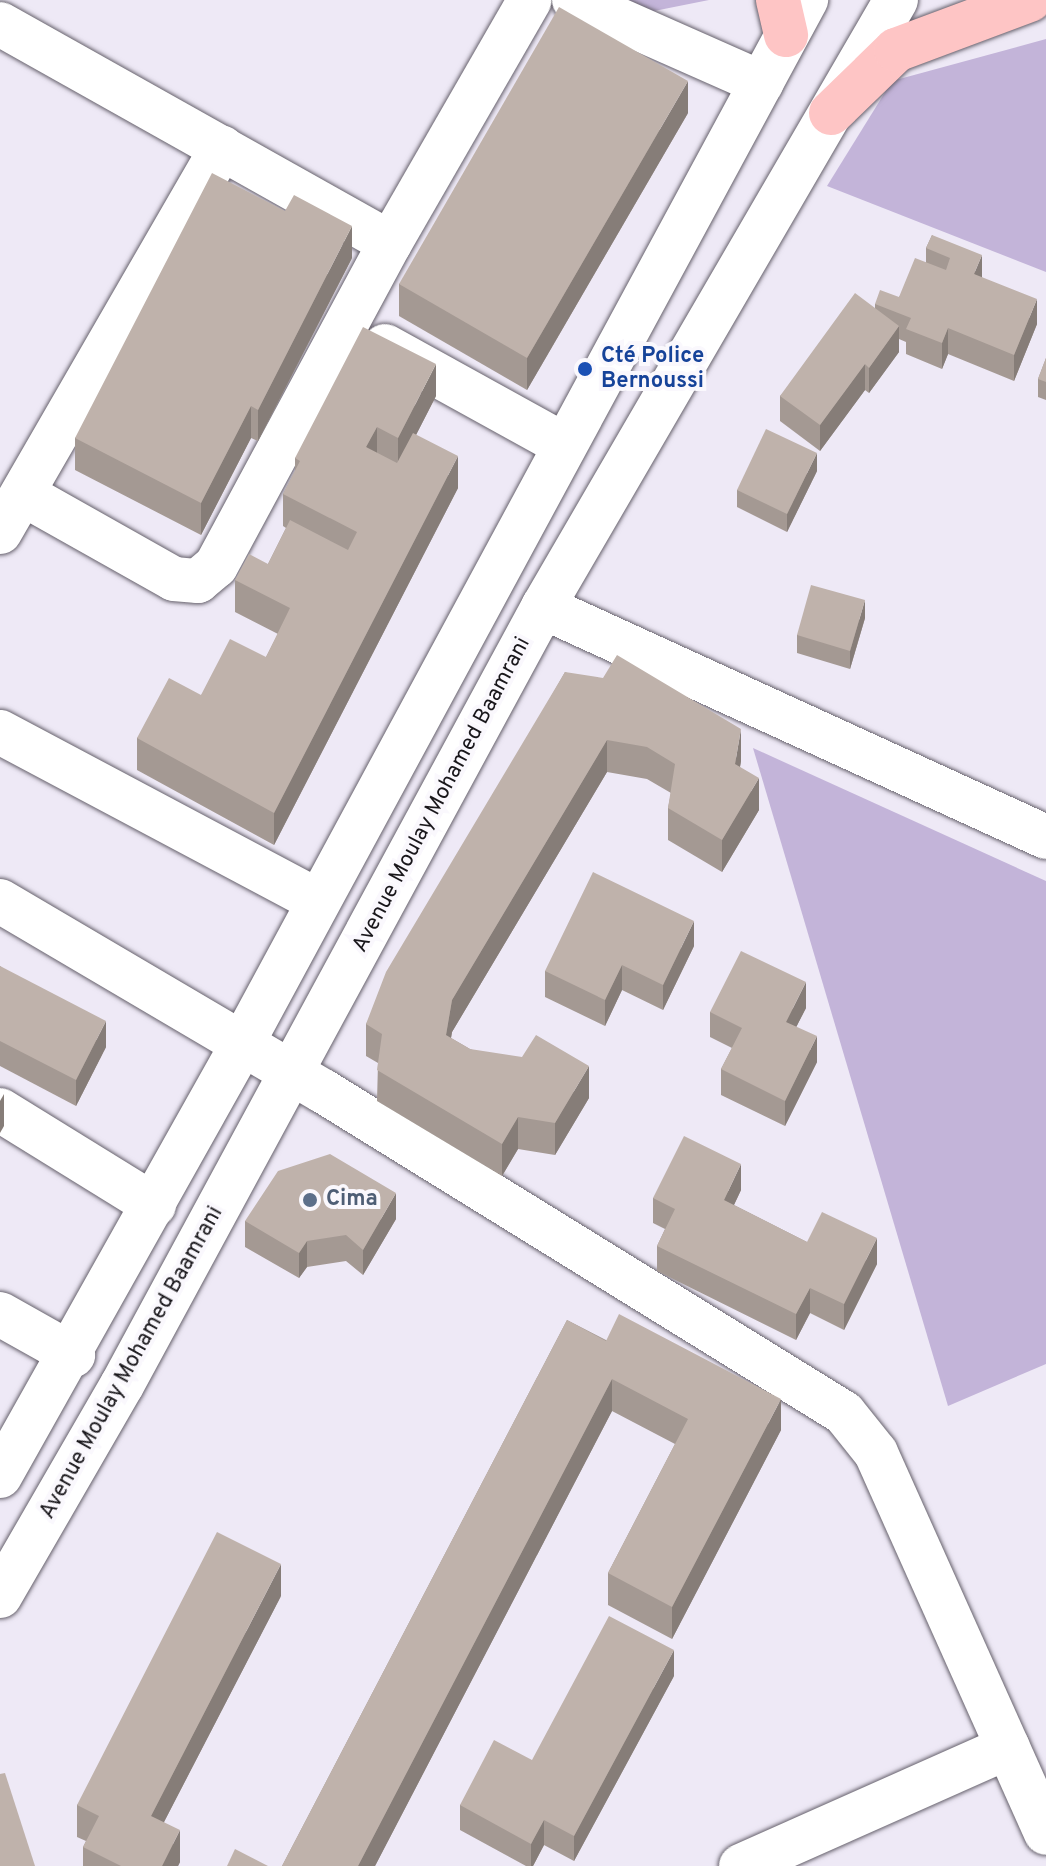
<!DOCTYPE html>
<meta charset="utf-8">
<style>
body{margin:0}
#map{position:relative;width:1046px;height:1866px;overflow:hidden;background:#eee9f6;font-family:Overpass,sans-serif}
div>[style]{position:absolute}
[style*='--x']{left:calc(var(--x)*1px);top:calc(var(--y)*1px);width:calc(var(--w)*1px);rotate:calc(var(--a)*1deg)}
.green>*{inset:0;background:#c3b4d9}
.roads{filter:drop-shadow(0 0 2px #66616c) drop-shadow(0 0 2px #66616c)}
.minor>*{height:44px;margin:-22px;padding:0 22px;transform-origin:22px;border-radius:22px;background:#fff}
.major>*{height:44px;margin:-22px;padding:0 22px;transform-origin:22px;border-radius:22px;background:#fec5c5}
.wall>*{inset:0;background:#a49993}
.shaded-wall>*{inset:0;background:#867d78}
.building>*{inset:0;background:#bfb2ab}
.dots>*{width:22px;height:22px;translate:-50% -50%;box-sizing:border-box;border:4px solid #faf8fd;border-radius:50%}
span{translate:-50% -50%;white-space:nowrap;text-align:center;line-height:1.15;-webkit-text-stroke:8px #faf8fd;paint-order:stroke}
.transit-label{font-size:22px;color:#164399;font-weight:700}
.left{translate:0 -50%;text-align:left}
.street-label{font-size:22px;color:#19171b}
.service-label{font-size:22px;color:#4e5e75;font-weight:700}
</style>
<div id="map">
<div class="green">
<i style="clip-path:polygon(616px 0,709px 0,644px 13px)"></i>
<i style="clip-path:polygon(1046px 39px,1046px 272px,827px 186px,892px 81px)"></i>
<i style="clip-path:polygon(753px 748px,1046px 881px,1046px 1364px,948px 1406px)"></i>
</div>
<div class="roads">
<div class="minor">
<i style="--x:574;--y:0;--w:205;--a:23.9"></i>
<i style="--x:0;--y:24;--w:447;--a:29.3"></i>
<i style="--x:385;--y:346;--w:205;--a:28.9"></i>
<i style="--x:23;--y:494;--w:173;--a:29.4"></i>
<i style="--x:174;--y:579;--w:24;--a:5"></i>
<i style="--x:198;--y:581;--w:23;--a:-40"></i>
<i style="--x:216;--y:566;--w:367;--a:-61.7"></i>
<i style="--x:390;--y:243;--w:280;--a:-60.1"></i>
<i style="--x:0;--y:532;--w:444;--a:-60"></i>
<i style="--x:543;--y:607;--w:553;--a:24.57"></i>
<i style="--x:0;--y:732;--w:360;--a:28"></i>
<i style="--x:0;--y:901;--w:375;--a:30.5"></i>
<i style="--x:323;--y:1091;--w:612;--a:31.72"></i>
<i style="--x:844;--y:1413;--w:51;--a:51.3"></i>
<i style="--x:876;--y:1453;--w:416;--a:65.9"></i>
<i style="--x:0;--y:1110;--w:181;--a:31.7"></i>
<i style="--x:0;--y:1314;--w:84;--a:29.3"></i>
<i style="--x:0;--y:1476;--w:495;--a:-60.7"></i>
<i style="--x:242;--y:1044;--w:1187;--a:-61.62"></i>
<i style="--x:0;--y:1596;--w:244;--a:-60"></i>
<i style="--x:122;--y:1385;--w:885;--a:-61.58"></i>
<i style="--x:543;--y:607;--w:702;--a:-59.82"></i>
<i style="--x:741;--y:1866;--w:292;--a:-24"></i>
</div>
<div class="major">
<i style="--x:778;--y:0;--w:36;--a:77"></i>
<i style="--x:831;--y:113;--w:91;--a:-44.1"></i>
<i style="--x:896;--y:50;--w:143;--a:-20.5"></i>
</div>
</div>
<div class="wall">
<i style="clip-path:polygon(688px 113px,527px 390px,399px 316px,399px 284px)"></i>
<i style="clip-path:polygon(932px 235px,1037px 324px,1014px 381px,948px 354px,942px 369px,906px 354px,906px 342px,899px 339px,899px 352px,869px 393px,865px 390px,820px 451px,780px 421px,780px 396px,875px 308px,875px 304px,899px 297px,926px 262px,926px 248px)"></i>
<i style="clip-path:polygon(352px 258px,258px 441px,251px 438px,201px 535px,75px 470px,75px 438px)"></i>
<i style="clip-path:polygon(1046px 358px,1046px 400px,1038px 397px,1038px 379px)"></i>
<i style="clip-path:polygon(436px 396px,416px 435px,458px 488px,274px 845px,137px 770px,137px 738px,201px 695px,266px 657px,278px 634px,235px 612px,235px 580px,268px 564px,286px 528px,283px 526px,283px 494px,295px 471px,295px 458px)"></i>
<i style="clip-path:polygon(817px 471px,787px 532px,737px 507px,737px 490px)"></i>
<i style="clip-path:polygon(865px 618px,850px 669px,797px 653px,797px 635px)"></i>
<i style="clip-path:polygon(565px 672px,741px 761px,740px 767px,759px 810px,722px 872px,668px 840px,668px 808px,671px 793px,647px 779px,607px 772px,452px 1032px,451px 1038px,470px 1049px,589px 1098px,555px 1155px,518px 1149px,502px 1176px,377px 1101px,378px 1063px,366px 1056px,366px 1024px)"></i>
<i style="clip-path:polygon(694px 946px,663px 1010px,622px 990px,605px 1026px,545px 997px,545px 971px)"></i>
<i style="clip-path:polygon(0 966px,106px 1047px,76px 1106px,0 1066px)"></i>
<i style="clip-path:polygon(806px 1008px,796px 1027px,817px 1062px,785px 1126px,721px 1095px,721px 1069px,732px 1048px,710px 1037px,710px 1012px)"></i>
<i style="clip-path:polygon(741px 1190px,734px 1205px,807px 1242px,877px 1264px,844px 1330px,810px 1313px,796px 1340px,657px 1271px,657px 1246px,665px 1229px,653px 1223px,653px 1198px)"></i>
<i style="clip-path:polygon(396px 1219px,363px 1275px,346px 1261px,307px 1267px,299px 1278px,245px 1247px,245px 1221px)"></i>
<i style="clip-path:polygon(567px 1320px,781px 1430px,672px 1639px,608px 1605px,608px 1573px,675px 1444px,612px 1411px,375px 1866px,282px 1866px)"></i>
<i style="clip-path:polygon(281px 1596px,164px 1822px,180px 1862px,178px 1866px,83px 1866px,83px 1847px,86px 1841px,77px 1837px,77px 1805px)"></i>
<i style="clip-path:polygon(674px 1676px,574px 1861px,544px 1845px,533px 1866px,526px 1866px,460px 1830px,460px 1805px)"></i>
</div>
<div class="shaded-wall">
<i style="clip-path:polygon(688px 81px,688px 113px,527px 390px,527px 358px)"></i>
<i style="clip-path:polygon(352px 226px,352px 258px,258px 441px,258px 410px)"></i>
<i style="clip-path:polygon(982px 255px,982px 281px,974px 274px)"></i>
<i style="clip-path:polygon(1037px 299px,1037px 324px,1014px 381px,1014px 355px)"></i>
<i style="clip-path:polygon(899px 326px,899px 352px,869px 393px,869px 368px)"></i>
<i style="clip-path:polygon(948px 328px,948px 354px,942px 369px,942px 343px)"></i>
<i style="clip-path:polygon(436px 364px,436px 396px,398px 470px,398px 438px)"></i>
<i style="clip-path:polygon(865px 364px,865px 390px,820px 451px,820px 425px)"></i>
<i style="clip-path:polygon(251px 406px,251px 438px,201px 535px,201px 503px)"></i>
<i style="clip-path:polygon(377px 427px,377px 459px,366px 447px)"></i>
<i style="clip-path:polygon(817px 453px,817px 471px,787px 532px,787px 514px)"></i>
<i style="clip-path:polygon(458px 456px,458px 488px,274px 845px,274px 813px)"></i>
<i style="clip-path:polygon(865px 600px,865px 618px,850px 669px,850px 651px)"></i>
<i style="clip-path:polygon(741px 729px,741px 761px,735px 796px,735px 764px)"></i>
<i style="clip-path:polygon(607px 740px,607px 772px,452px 1032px,446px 1067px,446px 1035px,452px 1000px)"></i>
<i style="clip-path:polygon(759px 778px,759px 810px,722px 872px,722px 840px)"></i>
<i style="clip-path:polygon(694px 921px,694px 946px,663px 1010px,663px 985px)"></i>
<i style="clip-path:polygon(622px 965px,622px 990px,605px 1026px,605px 1000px)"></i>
<i style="clip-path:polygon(806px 982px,806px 1008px,786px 1047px,786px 1022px)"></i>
<i style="clip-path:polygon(106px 1021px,106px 1047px,76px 1106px,76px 1080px)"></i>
<i style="clip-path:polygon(817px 1036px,817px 1062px,785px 1126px,785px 1101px)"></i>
<i style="clip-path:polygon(589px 1066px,589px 1098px,555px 1155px,555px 1123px)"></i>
<i style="clip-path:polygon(4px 1094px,4px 1126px,0 1133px,0 1101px)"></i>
<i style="clip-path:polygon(518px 1117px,518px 1149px,502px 1176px,502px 1144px)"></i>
<i style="clip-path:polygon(741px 1164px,741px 1190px,724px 1226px,724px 1200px)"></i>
<i style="clip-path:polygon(396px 1193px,396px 1219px,363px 1275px,363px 1250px)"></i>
<i style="clip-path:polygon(877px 1238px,877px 1264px,844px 1330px,844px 1304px)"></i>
<i style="clip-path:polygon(307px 1241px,307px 1267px,299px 1278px,299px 1253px)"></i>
<i style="clip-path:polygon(810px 1288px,810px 1313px,796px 1340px,796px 1314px)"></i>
<i style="clip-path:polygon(612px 1379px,612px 1411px,375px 1866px,358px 1866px)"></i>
<i style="clip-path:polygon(781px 1399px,781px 1430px,672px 1639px,672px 1607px)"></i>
<i style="clip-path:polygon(281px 1564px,281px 1596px,151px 1847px,151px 1816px)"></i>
<i style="clip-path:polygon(674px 1650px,674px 1676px,574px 1861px,574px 1836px)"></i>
<i style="clip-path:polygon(544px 1820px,544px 1845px,533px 1866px,531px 1866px,531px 1844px)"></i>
<i style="clip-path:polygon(180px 1830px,180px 1862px,178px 1866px,162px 1866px)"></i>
</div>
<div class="building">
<i style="clip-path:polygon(559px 7px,688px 81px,527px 358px,399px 284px)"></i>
<i style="clip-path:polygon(212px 173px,285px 211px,294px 195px,352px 226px,258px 410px,251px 406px,201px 503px,75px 438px)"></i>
<i style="clip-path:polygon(932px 235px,982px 255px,974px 274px,1037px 299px,1014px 355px,948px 328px,942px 343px,906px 329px,911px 318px,875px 304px,880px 290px,899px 297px,915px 258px,946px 270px,950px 258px,926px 248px)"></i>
<i style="clip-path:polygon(855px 293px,899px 326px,869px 368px,865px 364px,820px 425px,780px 396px)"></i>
<i style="clip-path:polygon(363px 327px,436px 364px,398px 438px,377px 427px,366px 447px,397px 463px,413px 433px,458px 456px,274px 813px,137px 738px,169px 678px,201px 695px,230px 639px,266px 657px,290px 608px,235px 580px,249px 554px,268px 564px,290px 520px,348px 550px,357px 532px,283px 494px,300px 461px,295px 458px)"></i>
<i style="clip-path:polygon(1046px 358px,1046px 382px,1038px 379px)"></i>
<i style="clip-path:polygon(766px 429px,817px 453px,787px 514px,737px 490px)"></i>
<i style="clip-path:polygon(811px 585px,865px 600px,850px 651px,797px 635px)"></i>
<i style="clip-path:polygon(617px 655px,741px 729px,735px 764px,759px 778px,722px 840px,668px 808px,675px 764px,647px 747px,607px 740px,452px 1000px,446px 1035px,470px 1049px,522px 1057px,536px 1035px,589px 1066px,555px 1123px,518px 1117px,502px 1144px,377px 1070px,382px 1034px,366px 1024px,386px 972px,565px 672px,603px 678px)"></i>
<i style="clip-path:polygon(593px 872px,694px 921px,663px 985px,622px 965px,605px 1000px,545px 971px)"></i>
<i style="clip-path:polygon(741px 951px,806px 982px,786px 1022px,817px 1036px,785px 1101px,721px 1069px,742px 1028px,710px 1012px)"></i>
<i style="clip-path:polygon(0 966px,106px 1021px,76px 1080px,0 1041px)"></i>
<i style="clip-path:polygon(684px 1136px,741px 1164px,724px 1200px,807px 1242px,822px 1212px,877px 1238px,844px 1304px,810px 1288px,796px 1314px,657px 1246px,675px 1209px,653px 1198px)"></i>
<i style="clip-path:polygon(330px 1154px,396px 1193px,363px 1250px,346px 1235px,307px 1241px,299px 1253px,245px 1221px,278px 1171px)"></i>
<i style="clip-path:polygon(619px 1314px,781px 1399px,672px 1607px,608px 1573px,688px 1419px,612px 1379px,358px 1866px,282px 1866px,567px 1320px,606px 1341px)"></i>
<i style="clip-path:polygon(217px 1532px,281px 1564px,151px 1816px,180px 1830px,162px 1866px,121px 1866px,83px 1847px,99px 1816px,77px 1805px)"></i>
<i style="clip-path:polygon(609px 1616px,674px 1650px,574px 1836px,544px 1820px,531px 1844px,460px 1805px,494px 1740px,532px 1760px)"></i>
<i style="clip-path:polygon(5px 1773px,35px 1866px,0 1866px,0 1774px)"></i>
<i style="clip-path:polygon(235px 1849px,268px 1866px,227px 1866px)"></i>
</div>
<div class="dots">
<i style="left:585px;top:369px;background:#1a4fb4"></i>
<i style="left:310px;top:1200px;background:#5c6f8a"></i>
</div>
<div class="transit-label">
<span class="left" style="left:601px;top:369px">Cté Police<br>Bernoussi</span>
</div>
<div class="street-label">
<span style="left:442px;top:795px;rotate:-62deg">Avenue Moulay Mohamed Baamrani</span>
<span style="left:132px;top:1363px;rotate:-61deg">Avenue Moulay Mohamed Baamrani</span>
</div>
<div class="service-label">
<span class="left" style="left:326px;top:1200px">Cima</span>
</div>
</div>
